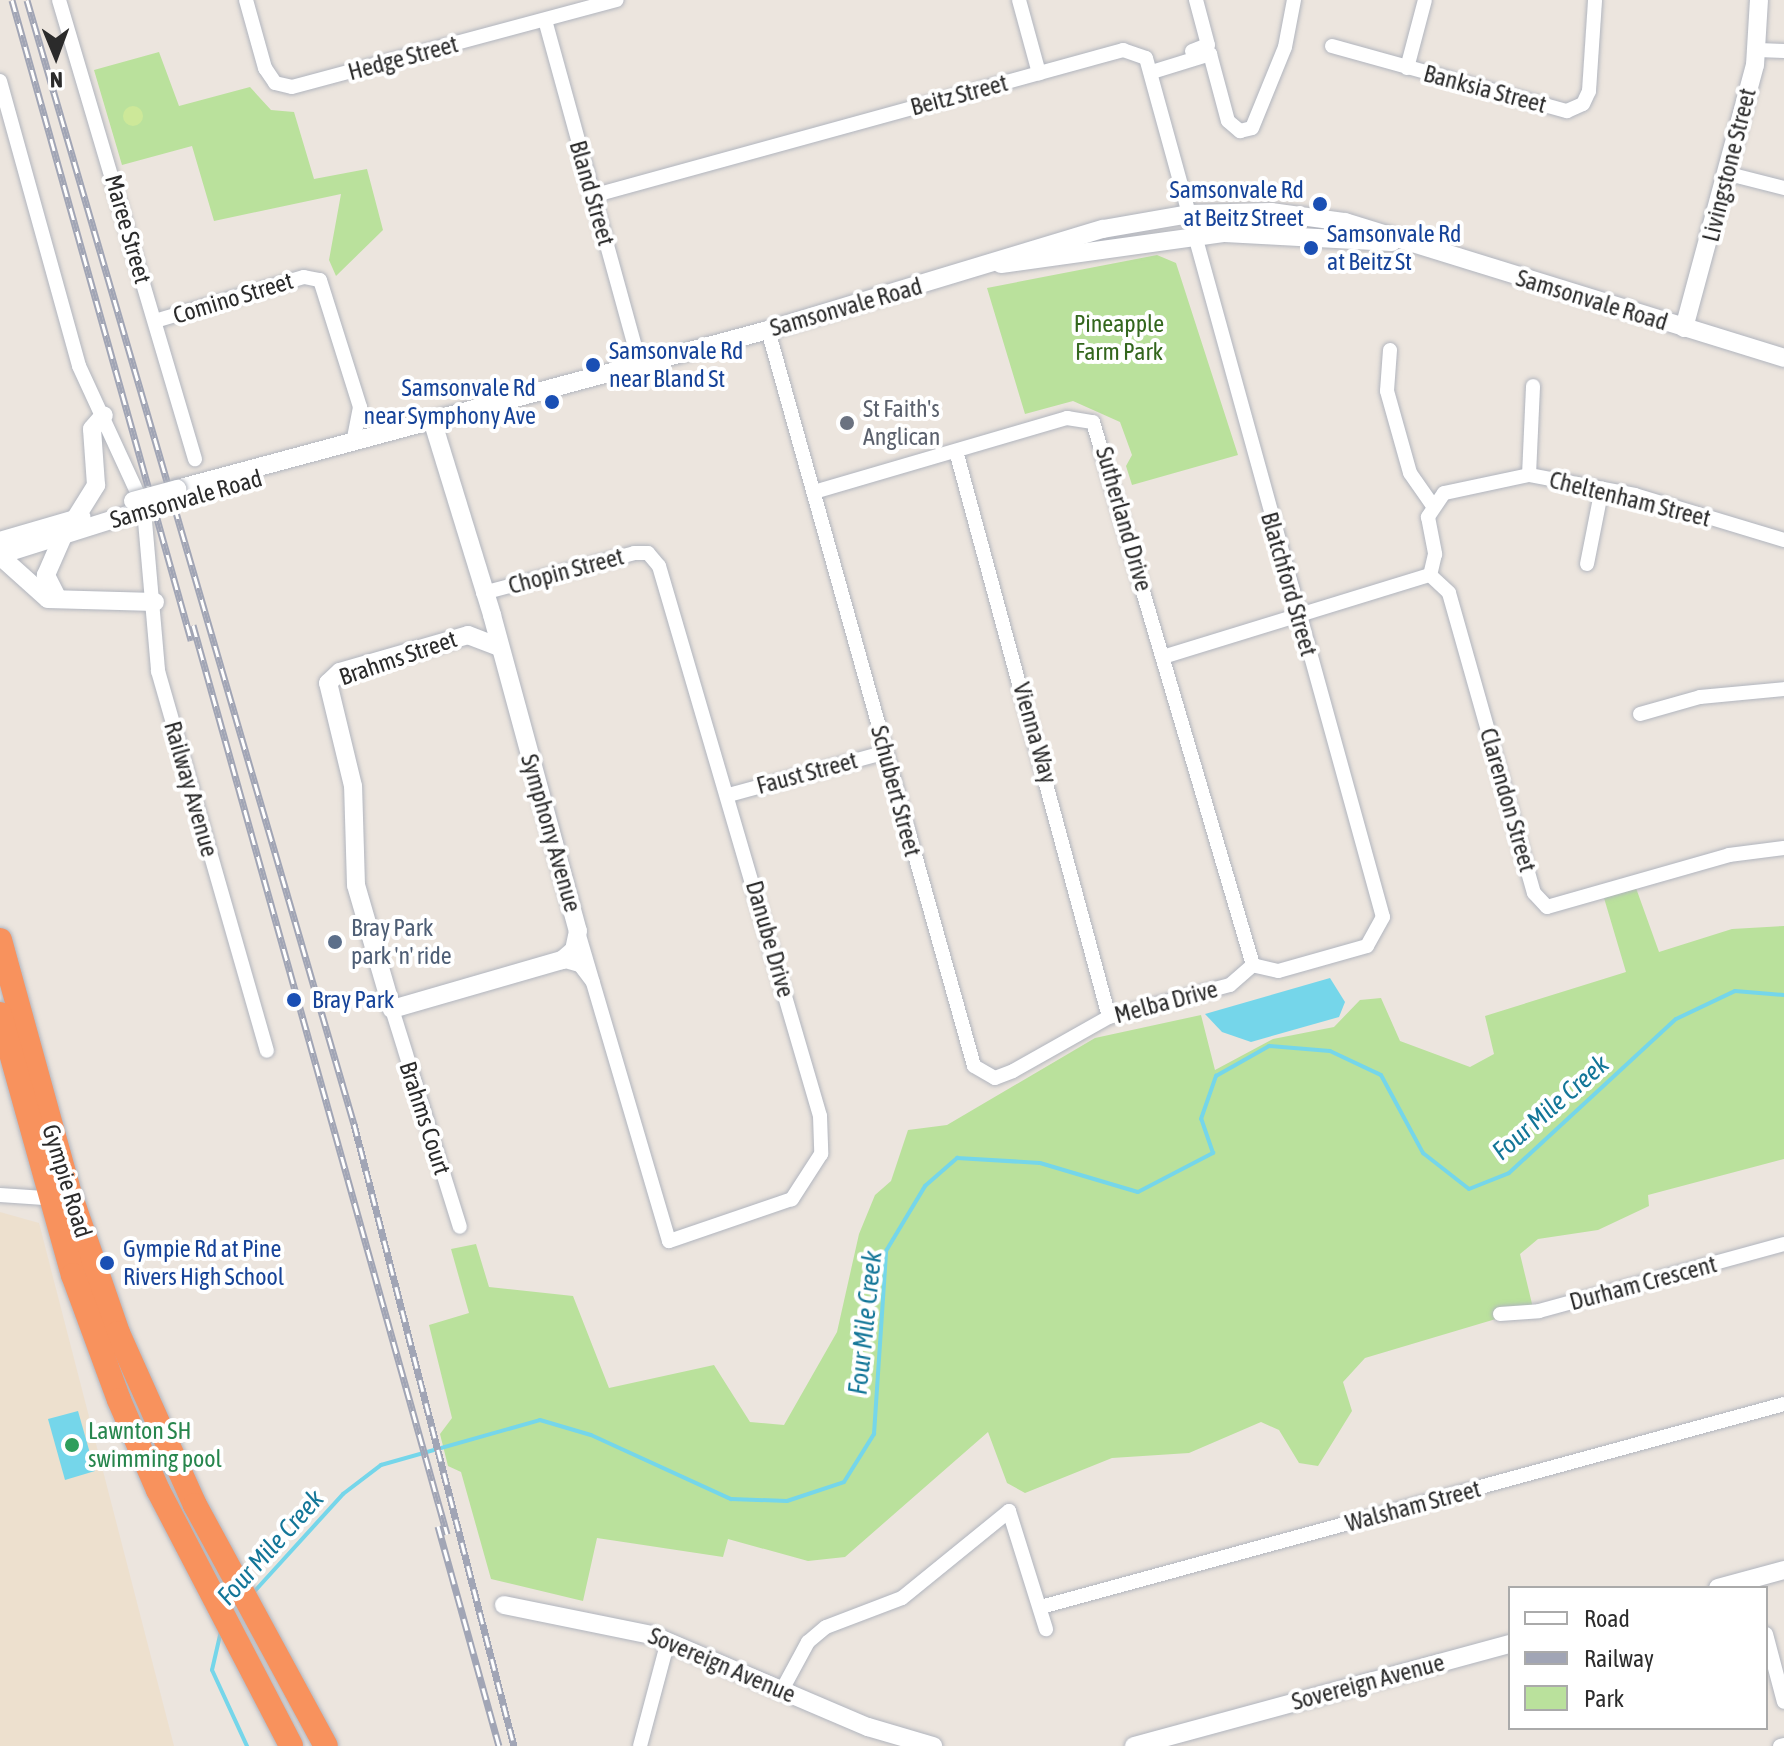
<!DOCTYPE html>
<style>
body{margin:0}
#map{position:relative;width:1784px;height:1746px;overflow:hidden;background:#ece5de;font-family:"Asap Condensed",sans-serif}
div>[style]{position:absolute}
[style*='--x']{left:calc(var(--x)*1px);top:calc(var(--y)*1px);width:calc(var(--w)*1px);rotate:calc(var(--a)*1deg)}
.education>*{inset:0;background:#ede0ce}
.green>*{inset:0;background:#bae19c}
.pitch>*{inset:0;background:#cde899}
.round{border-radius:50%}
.water>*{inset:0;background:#75d6ea}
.stream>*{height:4px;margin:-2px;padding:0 2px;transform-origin:2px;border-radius:2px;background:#75d6ea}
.roads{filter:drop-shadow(0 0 2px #b1b5be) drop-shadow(0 0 2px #b1b5be)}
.street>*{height:14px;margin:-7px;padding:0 7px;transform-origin:7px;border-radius:7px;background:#fff}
.secondary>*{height:18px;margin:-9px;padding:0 9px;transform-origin:9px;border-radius:9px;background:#fff}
.highway>*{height:24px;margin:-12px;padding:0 12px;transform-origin:12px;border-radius:12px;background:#f8925d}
.rail>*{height:7px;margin-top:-3.5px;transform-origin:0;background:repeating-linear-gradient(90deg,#fff 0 12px,#a1a5b5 0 24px);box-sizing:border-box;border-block:2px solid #a1a5b5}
.bridges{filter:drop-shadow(0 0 2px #b1b5be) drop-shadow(0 0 2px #b1b5be)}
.secondary-bridge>*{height:18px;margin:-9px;padding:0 9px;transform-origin:9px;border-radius:9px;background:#fff}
.dots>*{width:22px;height:22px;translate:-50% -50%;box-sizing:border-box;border:4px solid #fff;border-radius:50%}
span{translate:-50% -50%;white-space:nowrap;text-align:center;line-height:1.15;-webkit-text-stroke:8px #fff;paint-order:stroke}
.street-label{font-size:24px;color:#2b2b2b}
.transit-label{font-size:24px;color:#164399}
.right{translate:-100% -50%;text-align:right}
.left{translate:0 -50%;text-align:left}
.park-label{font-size:24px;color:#33661d}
.worship-label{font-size:24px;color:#5b616d}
.service-label{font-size:24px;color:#4e5e75}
.leisure-label{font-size:24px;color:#27864d}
.water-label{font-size:26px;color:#137698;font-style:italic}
.legend{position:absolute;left:1508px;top:1586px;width:260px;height:144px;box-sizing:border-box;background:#fff;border:2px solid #aaa;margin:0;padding:10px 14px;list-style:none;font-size:24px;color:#2b2b2b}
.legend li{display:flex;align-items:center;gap:16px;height:40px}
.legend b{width:40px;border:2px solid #aaa}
.north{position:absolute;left:16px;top:16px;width:80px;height:80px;-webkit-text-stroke:6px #fff;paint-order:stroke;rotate:179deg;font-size:22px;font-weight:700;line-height:32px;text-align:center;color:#2b2b2b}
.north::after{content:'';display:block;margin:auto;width:28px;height:36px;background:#2b2b2b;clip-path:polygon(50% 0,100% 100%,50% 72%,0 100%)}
</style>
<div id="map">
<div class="education">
<i style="clip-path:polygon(0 1212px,39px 1223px,174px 1746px,0 1746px)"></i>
</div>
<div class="green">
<i style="clip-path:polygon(159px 52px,179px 106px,250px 87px,271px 110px,294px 112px,314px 179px,367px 169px,383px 230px,336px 276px,329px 260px,341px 194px,214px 221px,192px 146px,122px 165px,94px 70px)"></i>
<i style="clip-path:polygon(1157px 255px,1176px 263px,1238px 455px,1132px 485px,1126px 466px,1132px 455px,1120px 422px,1073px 401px,1025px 414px,987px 288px)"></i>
<i style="clip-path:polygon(1636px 888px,1659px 952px,1732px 929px,1784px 926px,1784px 1159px,1648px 1195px,1649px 1206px,1598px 1230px,1538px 1239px,1520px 1254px,1533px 1308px,1365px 1358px,1343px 1382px,1352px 1411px,1318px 1466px,1299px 1463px,1279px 1430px,1261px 1422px,1189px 1453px,1112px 1458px,1025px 1493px,1007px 1483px,988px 1432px,845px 1557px,808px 1561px,728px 1539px,723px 1557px,597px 1538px,583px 1601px,491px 1579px,461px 1472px,448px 1466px,440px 1434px,452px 1418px,429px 1325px,469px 1313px,451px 1249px,476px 1244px,489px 1287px,573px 1296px,609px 1388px,714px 1365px,750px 1422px,784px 1425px,837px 1332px,859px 1234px,875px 1195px,891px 1181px,908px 1130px,947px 1125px,1095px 1038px,1201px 1015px,1215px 1070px,1273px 1039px,1334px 1027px,1360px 1000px,1381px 998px,1400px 1041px,1470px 1067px,1494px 1054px,1485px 1016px,1626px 972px,1604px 898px)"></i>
</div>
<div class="pitch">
<i class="round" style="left:123px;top:106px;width:20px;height:20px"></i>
</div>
<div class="water">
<i style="clip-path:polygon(1330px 978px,1345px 1002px,1339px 1017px,1251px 1042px,1222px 1032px,1205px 1014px)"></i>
<i style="clip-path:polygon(78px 1411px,95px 1471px,65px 1480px,48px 1419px)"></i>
</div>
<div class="stream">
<i style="--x:253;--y:1593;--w:134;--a:-47.7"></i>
<i style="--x:343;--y:1494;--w:48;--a:-37.3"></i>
<i style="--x:381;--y:1465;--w:165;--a:-15.8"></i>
<i style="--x:540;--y:1420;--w:53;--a:16.4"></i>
<i style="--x:591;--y:1435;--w:154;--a:24.6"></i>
<i style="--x:731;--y:1499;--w:56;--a:2"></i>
<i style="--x:787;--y:1501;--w:60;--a:-18.4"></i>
<i style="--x:844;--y:1482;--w:57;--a:-58"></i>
<i style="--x:874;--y:1434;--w:183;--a:-86.2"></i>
<i style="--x:886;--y:1251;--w:76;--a:-59"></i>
<i style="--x:925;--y:1186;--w:43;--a:-41.2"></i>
<i style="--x:957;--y:1158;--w:83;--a:3.4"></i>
<i style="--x:1040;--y:1163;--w:102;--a:16.5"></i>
<i style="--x:1138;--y:1192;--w:85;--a:-27.5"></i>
<i style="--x:1213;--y:1153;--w:36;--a:-109"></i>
<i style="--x:1201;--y:1119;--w:46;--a:-70.8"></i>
<i style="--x:1216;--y:1076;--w:61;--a:-29.5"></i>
<i style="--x:1269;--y:1046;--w:61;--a:4.7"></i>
<i style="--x:1330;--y:1051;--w:56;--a:25.2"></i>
<i style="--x:1381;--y:1075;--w:89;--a:61.7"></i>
<i style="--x:1423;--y:1153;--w:58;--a:38"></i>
<i style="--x:1469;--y:1189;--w:43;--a:-21.8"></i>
<i style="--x:1509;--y:1173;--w:227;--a:-42.7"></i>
<i style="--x:1676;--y:1019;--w:65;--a:-25.4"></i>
<i style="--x:1735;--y:991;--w:49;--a:4.7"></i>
<i style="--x:221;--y:1631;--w:40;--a:103"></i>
<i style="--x:212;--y:1670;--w:84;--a:65.3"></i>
</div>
<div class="roads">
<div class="street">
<i style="--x:59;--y:0;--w:479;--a:73.5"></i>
<i style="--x:246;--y:0;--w:71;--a:74.4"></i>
<i style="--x:265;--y:68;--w:18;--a:56"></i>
<i style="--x:275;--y:83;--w:17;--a:13"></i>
<i style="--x:292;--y:87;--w:336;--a:-15"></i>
<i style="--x:1019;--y:0;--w:76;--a:74.7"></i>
<i style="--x:545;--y:20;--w:358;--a:74.6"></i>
<i style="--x:1332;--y:46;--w:244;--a:15.5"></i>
<i style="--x:1567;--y:111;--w:17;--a:-24"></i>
<i style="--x:1583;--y:104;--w:14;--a:-65"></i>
<i style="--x:1589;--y:91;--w:91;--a:-86.2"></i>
<i style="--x:1758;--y:50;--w:26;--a:2"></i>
<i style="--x:1192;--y:51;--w:17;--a:-21"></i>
<i style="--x:1208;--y:45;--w:47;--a:-104.9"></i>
<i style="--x:1407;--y:68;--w:70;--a:-75.2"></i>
<i style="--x:1152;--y:72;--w:61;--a:-17.2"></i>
<i style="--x:1210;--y:54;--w:69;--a:75"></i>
<i style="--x:1228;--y:121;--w:16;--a:40"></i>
<i style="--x:1240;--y:131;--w:12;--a:-14"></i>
<i style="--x:1252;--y:128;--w:87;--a:-67.8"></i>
<i style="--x:1285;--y:47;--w:48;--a:-79.2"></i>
<i style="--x:0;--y:81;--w:296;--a:74.5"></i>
<i style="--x:79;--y:366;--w:139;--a:65.3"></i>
<i style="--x:1725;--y:173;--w:61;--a:14.3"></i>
<i style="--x:592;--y:196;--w:551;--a:-15.37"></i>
<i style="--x:1123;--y:50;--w:24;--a:19"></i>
<i style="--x:1146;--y:58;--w:891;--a:74.58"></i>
<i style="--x:1383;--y:917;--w:33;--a:119"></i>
<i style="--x:1367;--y:946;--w:92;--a:164.3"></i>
<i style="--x:1278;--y:971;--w:26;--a:-167"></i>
<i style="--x:155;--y:321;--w:155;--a:-16.5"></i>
<i style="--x:304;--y:277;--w:16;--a:11"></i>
<i style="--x:320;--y:280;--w:133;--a:72.5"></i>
<i style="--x:360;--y:407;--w:33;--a:101"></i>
<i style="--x:768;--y:330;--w:764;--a:74.36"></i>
<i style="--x:974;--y:1066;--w:24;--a:30"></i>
<i style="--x:995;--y:1078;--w:19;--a:-21"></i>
<i style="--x:1013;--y:1071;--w:110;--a:-29.4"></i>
<i style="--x:1109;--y:1017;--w:125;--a:-14.8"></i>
<i style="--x:1230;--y:985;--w:30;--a:-41"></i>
<i style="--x:1390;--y:350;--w:41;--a:94.2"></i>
<i style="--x:1387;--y:391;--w:85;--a:74.3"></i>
<i style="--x:1410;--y:473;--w:39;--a:55"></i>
<i style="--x:956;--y:451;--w:586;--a:74.87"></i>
<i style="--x:1529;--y:475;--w:89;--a:-87.4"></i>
<i style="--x:814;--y:492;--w:264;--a:-16.3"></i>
<i style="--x:1067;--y:418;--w:26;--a:9"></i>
<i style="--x:1093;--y:422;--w:566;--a:73.58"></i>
<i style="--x:145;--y:521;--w:151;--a:85"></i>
<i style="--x:158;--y:671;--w:395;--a:74"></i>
<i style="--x:1784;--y:540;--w:156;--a:-163.2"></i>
<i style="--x:1635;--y:495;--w:108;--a:-169.3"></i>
<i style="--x:1529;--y:475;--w:87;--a:168"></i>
<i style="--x:1444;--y:493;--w:29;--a:124"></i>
<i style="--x:1428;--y:517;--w:38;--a:79"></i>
<i style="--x:1435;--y:554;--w:22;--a:103"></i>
<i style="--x:1430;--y:575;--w:26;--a:43"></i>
<i style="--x:1449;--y:593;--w:312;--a:74.2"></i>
<i style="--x:1534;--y:893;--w:19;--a:47"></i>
<i style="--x:1547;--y:907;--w:189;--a:-15.9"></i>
<i style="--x:1729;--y:855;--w:55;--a:-7.3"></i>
<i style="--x:1587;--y:564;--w:77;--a:-78.8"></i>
<i style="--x:483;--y:593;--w:156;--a:-14.8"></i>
<i style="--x:634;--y:553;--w:14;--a:0"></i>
<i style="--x:648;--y:553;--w:17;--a:50"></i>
<i style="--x:659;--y:566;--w:573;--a:73.68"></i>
<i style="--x:820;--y:1116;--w:38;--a:88"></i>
<i style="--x:821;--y:1154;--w:54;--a:122.8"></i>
<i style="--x:792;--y:1199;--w:130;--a:161.1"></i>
<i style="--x:669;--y:1241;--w:323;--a:-106.4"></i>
<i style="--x:1163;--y:657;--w:279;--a:-17.1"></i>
<i style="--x:1640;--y:714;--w:62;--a:-15.8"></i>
<i style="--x:1700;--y:697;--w:84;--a:-5.4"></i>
<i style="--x:729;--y:795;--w:163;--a:-15.3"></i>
<i style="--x:562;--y:960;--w:19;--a:16"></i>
<i style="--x:580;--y:965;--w:21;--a:53"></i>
<i style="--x:392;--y:1009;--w:228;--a:72.7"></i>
<i style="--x:0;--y:1195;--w:59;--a:3.9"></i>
<i style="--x:1500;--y:1314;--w:39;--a:-4"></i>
<i style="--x:1539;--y:1311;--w:254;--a:-15.3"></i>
<i style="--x:1041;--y:1607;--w:770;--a:-15.28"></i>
<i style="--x:1766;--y:1634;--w:70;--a:75.2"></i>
<i style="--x:782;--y:1690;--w:55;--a:-61.6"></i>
<i style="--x:808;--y:1642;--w:23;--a:-40"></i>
<i style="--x:826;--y:1627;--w:81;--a:-20.9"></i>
<i style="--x:902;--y:1598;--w:138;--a:-39.1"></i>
<i style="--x:1009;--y:1511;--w:124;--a:72.6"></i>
<i style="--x:640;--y:1746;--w:109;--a:-75.1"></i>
<i style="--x:1780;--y:1746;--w:4;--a:-14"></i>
</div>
<div class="secondary">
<i style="--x:1001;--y:264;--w:226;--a:-7.9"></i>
<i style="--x:1225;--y:233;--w:167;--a:3.1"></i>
<i style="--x:1684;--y:328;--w:272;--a:-74.9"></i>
<i style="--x:1755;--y:65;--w:65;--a:-86.5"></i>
<i style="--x:433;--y:423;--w:201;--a:72.9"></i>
<i style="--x:492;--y:615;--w:327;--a:74.8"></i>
<i style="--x:578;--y:931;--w:19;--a:102"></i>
<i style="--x:574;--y:950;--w:16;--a:140"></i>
<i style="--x:562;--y:960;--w:177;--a:163.9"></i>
<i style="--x:392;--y:1009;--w:129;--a:-106.2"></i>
<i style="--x:356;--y:885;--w:99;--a:-91.7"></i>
<i style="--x:353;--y:786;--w:106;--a:-103.6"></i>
<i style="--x:328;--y:683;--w:16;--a:-43"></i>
<i style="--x:340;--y:672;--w:133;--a:-16.1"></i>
<i style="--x:468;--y:635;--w:33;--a:21"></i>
<i style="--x:177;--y:489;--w:612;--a:-15.06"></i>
<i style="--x:768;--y:330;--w:350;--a:-16.8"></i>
<i style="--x:1103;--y:229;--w:87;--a:-9.9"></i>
<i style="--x:1189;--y:214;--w:82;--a:-1.4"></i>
<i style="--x:1271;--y:212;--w:75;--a:7.7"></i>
<i style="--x:1345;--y:222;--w:460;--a:17.2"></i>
<i style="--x:75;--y:519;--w:40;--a:-58"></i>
<i style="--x:96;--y:485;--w:56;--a:-94.1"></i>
<i style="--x:92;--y:429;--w:18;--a:-49"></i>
<i style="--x:0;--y:541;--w:85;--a:-16.3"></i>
<i style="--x:0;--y:555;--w:143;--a:-17.5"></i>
<i style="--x:0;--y:556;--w:64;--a:41.9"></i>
<i style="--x:48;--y:599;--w:107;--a:1.6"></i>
<i style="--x:58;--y:599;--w:27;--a:-117"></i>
<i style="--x:46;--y:575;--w:43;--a:-66.4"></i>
<i style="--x:1718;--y:1588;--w:68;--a:-15.3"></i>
<i style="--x:504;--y:1605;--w:151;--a:11.5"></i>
<i style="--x:652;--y:1635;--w:235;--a:23.1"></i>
<i style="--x:868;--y:1727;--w:68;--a:16.3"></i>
<i style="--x:1134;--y:1746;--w:390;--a:-15.2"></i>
</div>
<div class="highway">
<i style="--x:0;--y:940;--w:267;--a:74.6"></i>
<i style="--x:71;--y:1197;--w:144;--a:70.9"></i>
<i style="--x:118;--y:1333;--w:188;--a:65.9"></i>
<i style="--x:195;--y:1505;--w:274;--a:61.5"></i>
<i style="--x:0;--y:1014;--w:271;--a:74.4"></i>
<i style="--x:73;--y:1275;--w:133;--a:69.8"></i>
<i style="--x:119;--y:1400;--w:98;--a:66.6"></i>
<i style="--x:158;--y:1490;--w:288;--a:62.5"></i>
</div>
</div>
<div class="rail">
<i style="--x:12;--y:0;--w:665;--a:74.37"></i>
<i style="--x:27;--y:0;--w:1171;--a:73.78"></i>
<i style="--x:354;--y:1124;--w:642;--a:75.57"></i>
<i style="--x:193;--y:625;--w:944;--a:74.39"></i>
<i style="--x:438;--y:1526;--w:228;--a:74.5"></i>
</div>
<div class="bridges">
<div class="secondary-bridge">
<i style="--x:133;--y:501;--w:46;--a:-15.3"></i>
</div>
</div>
<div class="dots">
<i style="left:1320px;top:204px;background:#1a4fb4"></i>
<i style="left:1311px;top:248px;background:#1a4fb4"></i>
<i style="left:593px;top:365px;background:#1a4fb4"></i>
<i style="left:552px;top:402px;background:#1a4fb4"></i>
<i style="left:847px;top:423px;background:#6b7280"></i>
<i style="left:335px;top:942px;background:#5c6f8a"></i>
<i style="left:294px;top:1000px;background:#1a4fb4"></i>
<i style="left:107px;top:1263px;background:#1a4fb4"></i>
<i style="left:72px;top:1445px;background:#2e9e5b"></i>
</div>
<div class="street-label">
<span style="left:403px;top:58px;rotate:-15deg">Hedge Street</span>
<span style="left:1485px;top:89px;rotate:15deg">Banksia Street</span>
<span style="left:959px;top:95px;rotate:-15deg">Beitz Street</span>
<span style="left:1729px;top:165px;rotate:-76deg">Livingstone Street</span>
<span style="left:592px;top:193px;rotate:74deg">Bland Street</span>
<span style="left:128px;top:229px;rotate:74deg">Maree Street</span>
<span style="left:233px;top:298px;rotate:-17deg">Comino Street</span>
<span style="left:1592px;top:300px;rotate:17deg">Samsonvale Road</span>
<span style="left:846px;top:307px;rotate:-16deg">Samsonvale Road</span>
<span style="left:186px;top:499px;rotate:-16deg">Samsonvale Road</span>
<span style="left:1630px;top:499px;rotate:14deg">Cheltenham Street</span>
<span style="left:1124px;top:519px;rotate:74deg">Sutherland Drive</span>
<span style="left:566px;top:571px;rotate:-15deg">Chopin Street</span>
<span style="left:1289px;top:584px;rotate:74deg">Blatchford Street</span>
<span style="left:398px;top:658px;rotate:-19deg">Brahms Street</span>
<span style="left:1035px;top:733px;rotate:74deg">Vienna Way</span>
<span style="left:807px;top:773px;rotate:-15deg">Faust Street</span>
<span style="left:191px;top:789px;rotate:74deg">Railway Avenue</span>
<span style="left:896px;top:791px;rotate:75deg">Schubert Street</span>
<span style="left:1508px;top:800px;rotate:74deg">Clarendon Street</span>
<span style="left:551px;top:833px;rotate:74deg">Symphony Avenue</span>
<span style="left:770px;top:939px;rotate:74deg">Danube Drive</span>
<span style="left:1166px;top:1002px;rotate:-15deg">Melba Drive</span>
<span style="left:425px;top:1118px;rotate:72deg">Brahms Court</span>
<span style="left:67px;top:1181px;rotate:73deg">Gympie Road</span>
<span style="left:1643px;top:1283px;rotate:-15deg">Durham Crescent</span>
<span style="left:1413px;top:1506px;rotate:-15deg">Walsham Street</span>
<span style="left:722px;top:1665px;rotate:23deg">Sovereign Avenue</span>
<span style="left:1368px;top:1682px;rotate:-15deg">Sovereign Avenue</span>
</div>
<div class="transit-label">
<span class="right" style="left:1304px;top:204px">Samsonvale Rd<br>at Beitz Street</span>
<span class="left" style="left:1327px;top:248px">Samsonvale Rd<br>at Beitz St</span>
<span class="left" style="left:609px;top:365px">Samsonvale Rd<br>near Bland St</span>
<span class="right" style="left:536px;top:402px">Samsonvale Rd<br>near Symphony Ave</span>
<span class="left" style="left:312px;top:1000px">Bray Park</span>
<span class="left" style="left:123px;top:1263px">Gympie Rd at Pine<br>Rivers High School</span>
</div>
<div class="park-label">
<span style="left:1119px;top:338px">Pineapple<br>Farm Park</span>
</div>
<div class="worship-label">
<span class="left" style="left:863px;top:423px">St Faith's<br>Anglican</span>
</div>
<div class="service-label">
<span class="left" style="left:351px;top:942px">Bray Park<br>park 'n' ride</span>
</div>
<div class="leisure-label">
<span class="left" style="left:88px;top:1445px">Lawnton SH<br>swimming pool</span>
</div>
<div class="water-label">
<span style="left:1551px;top:1108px;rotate:-41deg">Four Mile Creek</span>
<span style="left:866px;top:1323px;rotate:-84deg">Four Mile Creek</span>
<span style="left:271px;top:1548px;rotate:-48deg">Four Mile Creek</span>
</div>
<ul class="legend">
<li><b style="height:10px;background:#fff"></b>Road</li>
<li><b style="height:10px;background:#a1a5b5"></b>Railway</li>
<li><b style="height:22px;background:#bae19c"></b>Park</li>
</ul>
<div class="north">N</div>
</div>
